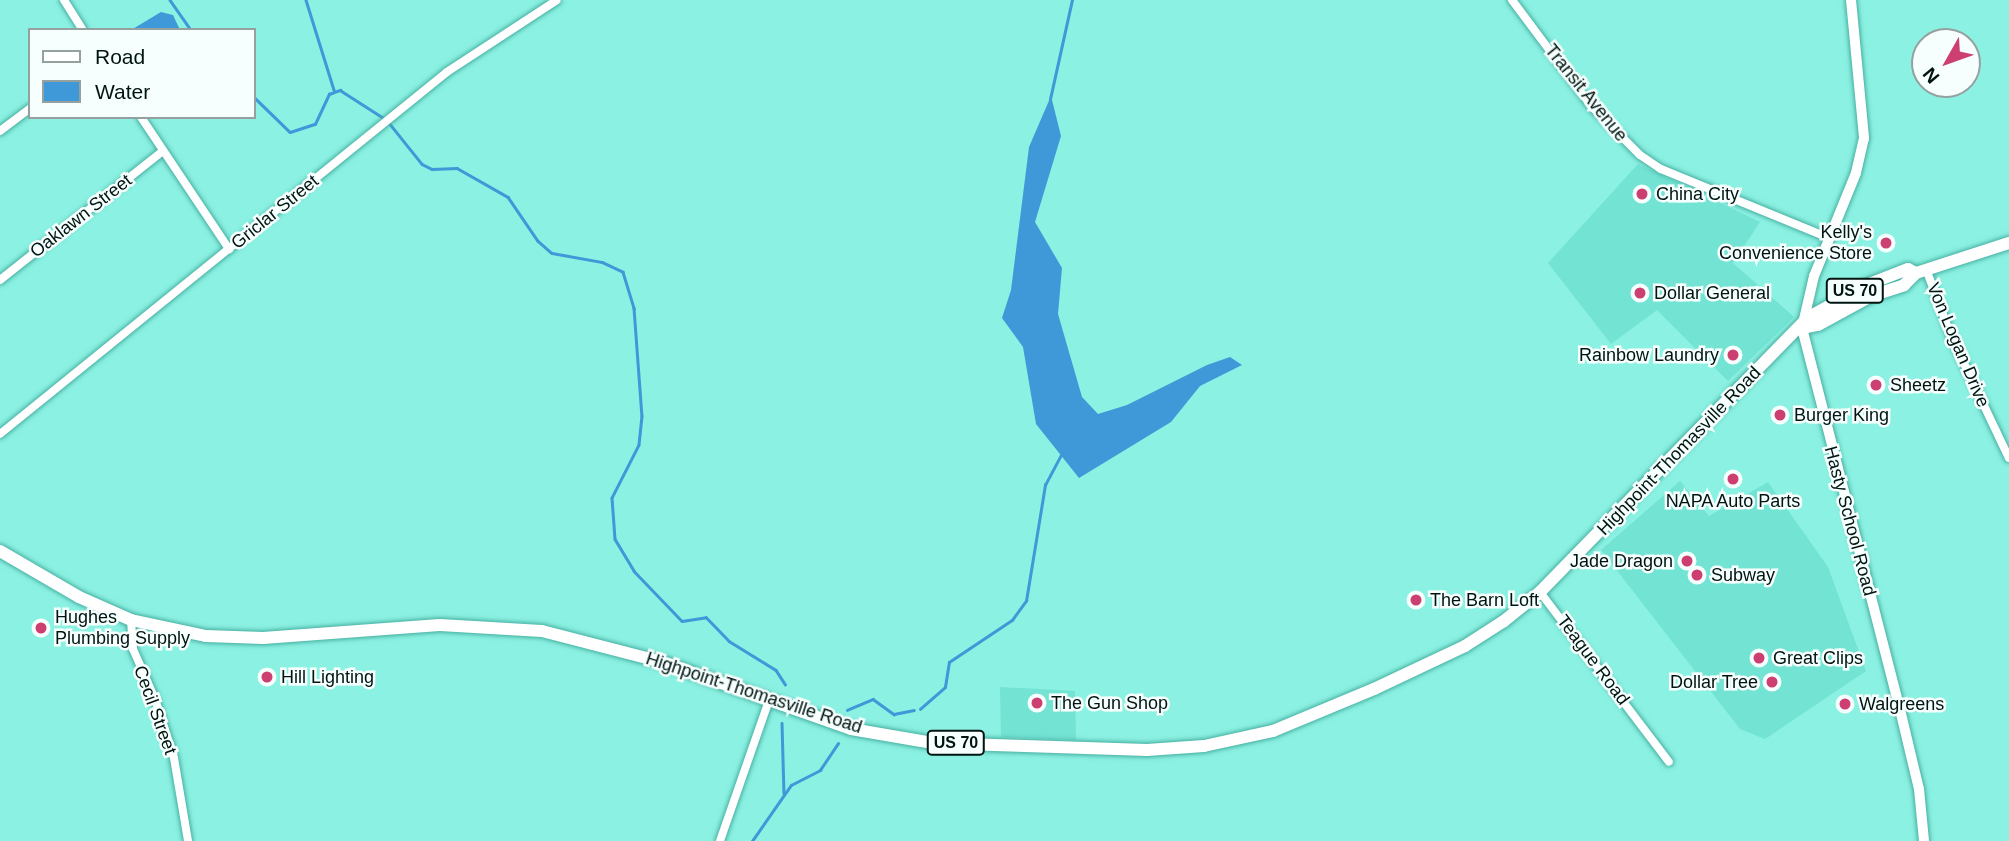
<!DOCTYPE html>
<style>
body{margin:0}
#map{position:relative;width:2009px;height:841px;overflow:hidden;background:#8bf1e2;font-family:Helvetica,sans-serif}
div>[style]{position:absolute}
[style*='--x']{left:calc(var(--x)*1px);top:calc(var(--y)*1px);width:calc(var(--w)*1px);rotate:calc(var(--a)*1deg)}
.built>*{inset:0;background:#73e3d4}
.water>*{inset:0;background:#3f98d7}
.stream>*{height:2.5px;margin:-1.25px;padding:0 1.25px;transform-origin:1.25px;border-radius:1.25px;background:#3f98d7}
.roads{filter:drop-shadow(0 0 2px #47b0a2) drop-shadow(0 0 2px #47b0a2)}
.street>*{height:8px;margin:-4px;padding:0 4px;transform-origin:4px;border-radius:4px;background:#fff}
.secondary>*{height:10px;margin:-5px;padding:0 5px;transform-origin:5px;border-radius:5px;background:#fff}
.primary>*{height:12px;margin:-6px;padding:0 6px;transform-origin:6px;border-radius:6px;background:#fff}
.dots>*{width:19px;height:19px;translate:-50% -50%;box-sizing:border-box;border:4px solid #f6fffd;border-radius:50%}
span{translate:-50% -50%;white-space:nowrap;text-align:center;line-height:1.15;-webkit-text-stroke:5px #f6fffd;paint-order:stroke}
.shield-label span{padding:2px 5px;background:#f6fffd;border:2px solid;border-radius:5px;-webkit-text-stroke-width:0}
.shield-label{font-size:16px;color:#001411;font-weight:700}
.street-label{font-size:18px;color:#001411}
.poi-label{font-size:18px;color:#001411}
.left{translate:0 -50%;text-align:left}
.right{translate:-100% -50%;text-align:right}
.legend{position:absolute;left:28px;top:28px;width:228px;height:91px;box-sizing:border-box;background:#f6fffd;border:2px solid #94a19f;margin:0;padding:9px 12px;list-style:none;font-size:21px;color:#001411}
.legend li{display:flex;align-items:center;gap:14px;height:35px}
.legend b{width:35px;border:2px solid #94a19f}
.north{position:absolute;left:1911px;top:28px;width:70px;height:70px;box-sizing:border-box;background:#f6fffd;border:2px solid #94a19f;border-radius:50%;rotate:230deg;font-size:19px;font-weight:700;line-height:28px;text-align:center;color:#001411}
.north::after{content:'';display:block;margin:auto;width:24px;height:32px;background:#cc3f70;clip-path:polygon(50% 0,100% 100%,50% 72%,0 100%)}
</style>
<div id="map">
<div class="built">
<i style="clip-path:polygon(1638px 164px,1760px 222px,1733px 263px,1794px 317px,1728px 381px,1657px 310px,1611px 344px,1548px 263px)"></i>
<i style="clip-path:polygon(1680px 481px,1709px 516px,1768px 482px,1828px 567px,1866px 671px,1765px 739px,1740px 729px,1601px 550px)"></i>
<i style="clip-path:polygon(1000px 687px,1075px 691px,1076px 740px,1001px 737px)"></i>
</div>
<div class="water">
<i style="clip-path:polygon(161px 12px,173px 15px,180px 30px,131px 30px)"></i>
<i style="clip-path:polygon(1051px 96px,1061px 136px,1035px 222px,1062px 268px,1058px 314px,1082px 397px,1098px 414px,1127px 405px,1207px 365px,1230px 357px,1242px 365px,1200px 386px,1171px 422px,1079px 478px,1036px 424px,1023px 347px,1002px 318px,1011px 290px,1029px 147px)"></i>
</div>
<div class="stream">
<i style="--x:170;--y:0;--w:37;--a:55"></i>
<i style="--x:306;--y:0;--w:94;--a:72.7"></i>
<i style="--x:254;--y:97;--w:50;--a:44.2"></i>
<i style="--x:290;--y:132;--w:26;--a:-18"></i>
<i style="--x:315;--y:124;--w:33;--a:-65"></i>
<i style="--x:329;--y:94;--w:12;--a:-20"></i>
<i style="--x:340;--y:90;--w:50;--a:32.7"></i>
<i style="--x:1050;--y:99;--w:101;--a:-77.5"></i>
<i style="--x:390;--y:124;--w:51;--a:51.3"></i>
<i style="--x:422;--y:164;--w:11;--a:27"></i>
<i style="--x:432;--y:169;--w:25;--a:-2"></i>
<i style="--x:457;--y:168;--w:59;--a:29.6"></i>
<i style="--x:508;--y:197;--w:53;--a:55.7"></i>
<i style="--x:538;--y:241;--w:18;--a:41"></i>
<i style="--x:552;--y:253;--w:51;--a:10.2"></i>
<i style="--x:602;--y:262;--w:23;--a:25"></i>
<i style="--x:623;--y:272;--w:38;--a:73"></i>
<i style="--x:634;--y:308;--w:108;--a:85.8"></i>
<i style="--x:642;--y:416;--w:29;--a:96"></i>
<i style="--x:639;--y:445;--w:59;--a:117"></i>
<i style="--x:612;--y:498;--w:41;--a:85.8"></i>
<i style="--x:615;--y:539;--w:37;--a:59"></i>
<i style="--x:634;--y:571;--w:69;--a:46.2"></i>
<i style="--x:682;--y:621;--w:24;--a:-9"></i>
<i style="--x:706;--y:617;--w:33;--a:46"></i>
<i style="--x:729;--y:641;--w:55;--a:31.7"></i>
<i style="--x:776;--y:670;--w:17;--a:57"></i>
<i style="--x:920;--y:709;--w:33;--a:-41"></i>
<i style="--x:945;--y:687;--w:25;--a:-81"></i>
<i style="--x:949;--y:662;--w:76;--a:-33.7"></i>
<i style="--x:1012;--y:620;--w:24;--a:-54"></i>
<i style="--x:1026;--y:601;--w:118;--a:-80.7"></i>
<i style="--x:1045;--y:485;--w:36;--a:-62"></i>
<i style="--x:847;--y:710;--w:28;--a:-23"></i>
<i style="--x:873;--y:699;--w:26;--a:36"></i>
<i style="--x:894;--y:714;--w:20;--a:-11"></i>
<i style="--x:782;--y:723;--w:70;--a:88.4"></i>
<i style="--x:752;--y:841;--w:68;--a:-55.1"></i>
<i style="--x:791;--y:785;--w:33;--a:-27"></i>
<i style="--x:820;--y:770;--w:32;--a:-56"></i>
</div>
<div class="roads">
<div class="street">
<i style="--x:64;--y:0;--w:36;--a:58"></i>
<i style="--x:1512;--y:0;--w:134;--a:53.2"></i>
<i style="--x:1592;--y:107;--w:68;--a:45"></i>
<i style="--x:1640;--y:155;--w:25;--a:34"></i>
<i style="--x:1661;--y:169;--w:179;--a:22.3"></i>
<i style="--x:141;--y:117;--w:159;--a:56.3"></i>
<i style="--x:0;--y:131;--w:38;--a:-37"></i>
<i style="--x:1926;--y:269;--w:72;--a:69.5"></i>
<i style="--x:1951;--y:336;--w:135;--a:64.6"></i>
<i style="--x:0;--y:280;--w:208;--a:-38.4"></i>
<i style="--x:0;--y:434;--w:575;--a:-39"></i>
<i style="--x:447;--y:72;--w:131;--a:-33.2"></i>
<i style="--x:1540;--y:592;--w:213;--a:52.8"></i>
<i style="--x:131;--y:620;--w:29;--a:86"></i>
<i style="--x:133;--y:649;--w:55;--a:66.3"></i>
<i style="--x:155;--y:699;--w:62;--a:72.1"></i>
<i style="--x:174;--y:758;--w:84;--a:80.4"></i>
<i style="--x:720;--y:841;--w:149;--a:-70.8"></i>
</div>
<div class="secondary">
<i style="--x:1851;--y:0;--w:139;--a:84.6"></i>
<i style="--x:1864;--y:138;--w:36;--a:103"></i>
<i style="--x:1856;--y:173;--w:111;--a:112.2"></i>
<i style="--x:1814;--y:276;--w:53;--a:103"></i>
<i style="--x:1802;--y:328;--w:385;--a:75.6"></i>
<i style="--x:1898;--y:701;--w:90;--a:76.6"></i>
<i style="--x:1919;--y:789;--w:52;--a:84.5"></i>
</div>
<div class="primary">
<i style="--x:1802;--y:328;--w:16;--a:-11"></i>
<i style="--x:1818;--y:325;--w:60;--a:-28.7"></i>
<i style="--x:1871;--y:296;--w:35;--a:-18"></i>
<i style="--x:1904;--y:285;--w:17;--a:-45"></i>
<i style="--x:1916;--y:273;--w:98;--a:-17.9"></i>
<i style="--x:0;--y:551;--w:91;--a:30.2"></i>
<i style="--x:79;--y:597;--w:57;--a:23.9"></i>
<i style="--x:131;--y:620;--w:77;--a:12"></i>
<i style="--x:206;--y:636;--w:57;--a:2"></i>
<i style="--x:263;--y:638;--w:177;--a:-4.2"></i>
<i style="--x:440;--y:625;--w:102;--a:3.4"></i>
<i style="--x:542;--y:631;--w:124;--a:14.5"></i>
<i style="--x:662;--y:662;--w:201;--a:19.5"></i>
<i style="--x:851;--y:729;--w:83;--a:9.7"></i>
<i style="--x:933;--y:743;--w:214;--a:1.9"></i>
<i style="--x:1147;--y:750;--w:57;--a:-4"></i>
<i style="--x:1204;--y:746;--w:71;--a:-12.3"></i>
<i style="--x:1273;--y:731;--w:109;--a:-22.6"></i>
<i style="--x:1374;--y:689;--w:101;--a:-25.3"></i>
<i style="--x:1465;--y:646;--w:46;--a:-32.7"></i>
<i style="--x:1504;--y:621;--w:46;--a:-38.9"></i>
<i style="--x:1540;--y:592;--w:383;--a:-45.7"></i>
<i style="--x:1807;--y:318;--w:71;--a:-28.7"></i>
<i style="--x:1869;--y:284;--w:42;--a:-21"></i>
<i style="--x:1908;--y:269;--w:9;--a:27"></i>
</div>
</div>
<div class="dots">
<i style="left:1642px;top:194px;background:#cc3f70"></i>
<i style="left:1886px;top:243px;background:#cc3f70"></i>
<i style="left:1640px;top:293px;background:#cc3f70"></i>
<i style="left:1733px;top:355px;background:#cc3f70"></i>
<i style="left:1876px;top:385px;background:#cc3f70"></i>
<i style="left:1780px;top:415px;background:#cc3f70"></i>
<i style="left:1733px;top:479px;background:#cc3f70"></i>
<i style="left:1687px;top:561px;background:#cc3f70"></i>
<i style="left:1697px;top:575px;background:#cc3f70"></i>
<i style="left:1416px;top:600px;background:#cc3f70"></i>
<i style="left:41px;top:628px;background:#cc3f70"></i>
<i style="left:1759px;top:658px;background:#cc3f70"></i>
<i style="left:267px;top:677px;background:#cc3f70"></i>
<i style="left:1772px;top:682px;background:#cc3f70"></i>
<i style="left:1037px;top:703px;background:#cc3f70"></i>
<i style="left:1845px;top:704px;background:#cc3f70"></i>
</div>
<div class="shield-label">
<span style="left:1855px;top:291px">US 70</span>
<span style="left:956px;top:743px">US 70</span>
</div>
<div class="street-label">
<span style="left:1586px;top:93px;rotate:51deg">Transit Avenue</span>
<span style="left:275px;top:212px;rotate:-39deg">Griclar Street</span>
<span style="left:81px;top:216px;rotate:-38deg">Oaklawn Street</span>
<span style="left:1958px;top:345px;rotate:67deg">Von Logan Drive</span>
<span style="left:1679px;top:451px;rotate:-46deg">Highpoint-Thomasville Road</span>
<span style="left:1850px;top:521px;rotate:75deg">Hasty School Road</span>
<span style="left:1593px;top:660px;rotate:53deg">Teague Road</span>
<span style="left:754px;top:693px;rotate:18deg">Highpoint-Thomasville Road</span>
<span style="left:155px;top:710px;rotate:70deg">Cecil Street</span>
</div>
<div class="poi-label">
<span class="left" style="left:1656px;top:194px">China City</span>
<span class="right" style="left:1872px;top:243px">Kelly's<br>Convenience Store</span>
<span class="left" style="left:1654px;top:293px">Dollar General</span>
<span class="right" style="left:1719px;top:355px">Rainbow Laundry</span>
<span class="left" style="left:1890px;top:385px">Sheetz</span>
<span class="left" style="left:1794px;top:415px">Burger King</span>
<span style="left:1733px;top:501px">NAPA Auto Parts</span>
<span class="right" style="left:1673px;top:561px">Jade Dragon</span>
<span class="left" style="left:1711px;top:575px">Subway</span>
<span class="left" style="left:1430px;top:600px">The Barn Loft</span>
<span class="left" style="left:55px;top:628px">Hughes<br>Plumbing Supply</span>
<span class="left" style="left:1773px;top:658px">Great Clips</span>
<span class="left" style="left:281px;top:677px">Hill Lighting</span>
<span class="right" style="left:1758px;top:682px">Dollar Tree</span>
<span class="left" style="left:1051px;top:703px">The Gun Shop</span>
<span class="left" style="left:1859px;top:704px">Walgreens</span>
</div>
<ul class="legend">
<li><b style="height:9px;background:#fff"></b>Road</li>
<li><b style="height:19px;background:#3f98d7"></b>Water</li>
</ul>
<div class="north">N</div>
</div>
